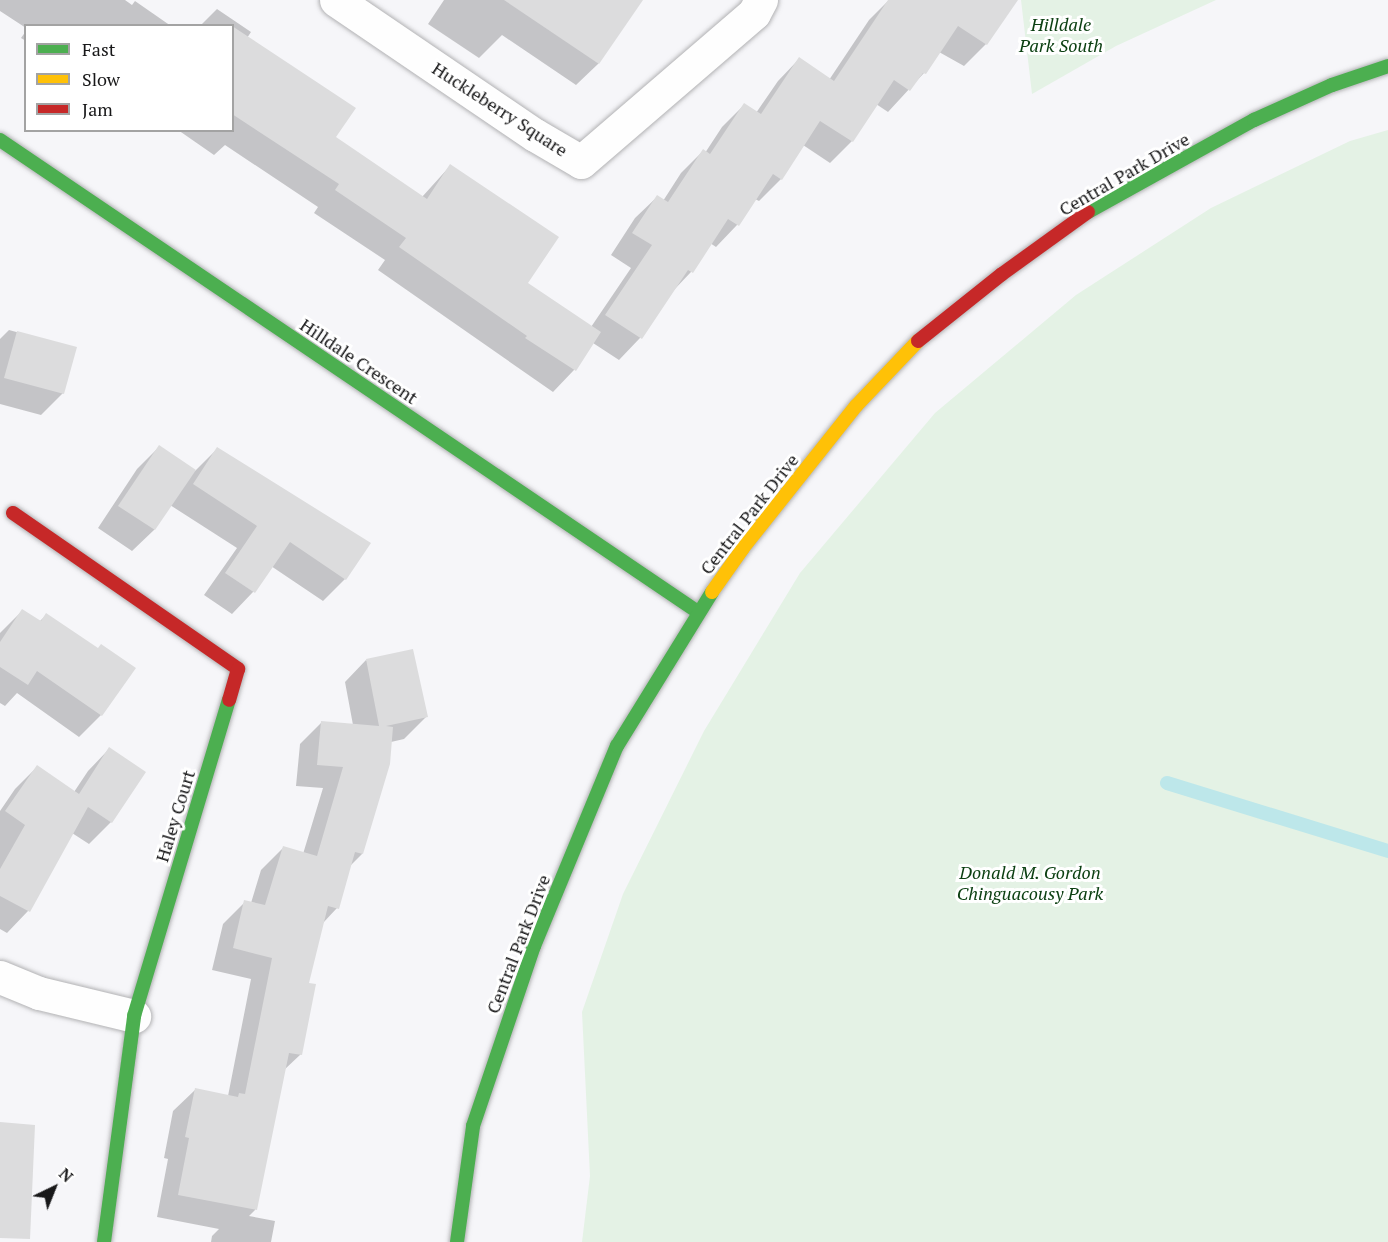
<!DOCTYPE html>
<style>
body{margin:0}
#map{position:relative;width:1388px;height:1242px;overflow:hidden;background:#f6f6f9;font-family:"PT Serif",serif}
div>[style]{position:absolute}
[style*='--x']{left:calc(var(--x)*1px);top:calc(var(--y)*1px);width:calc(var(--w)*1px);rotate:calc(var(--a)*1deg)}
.green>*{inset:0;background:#e4f2e5}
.shadow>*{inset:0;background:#0003}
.stream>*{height:14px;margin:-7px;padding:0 7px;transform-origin:7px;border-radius:7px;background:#bde7ea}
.building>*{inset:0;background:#dcdcdd}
.roads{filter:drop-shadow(0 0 2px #b2b2b4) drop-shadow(0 0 2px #b2b2b4)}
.street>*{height:33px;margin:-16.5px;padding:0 16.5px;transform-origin:16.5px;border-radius:16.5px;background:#fefefe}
.fast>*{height:14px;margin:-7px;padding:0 7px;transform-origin:7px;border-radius:7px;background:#4caf50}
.slow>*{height:14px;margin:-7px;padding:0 7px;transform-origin:7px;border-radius:7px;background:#ffc107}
.jam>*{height:14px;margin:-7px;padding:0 7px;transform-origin:7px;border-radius:7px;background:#c62828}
span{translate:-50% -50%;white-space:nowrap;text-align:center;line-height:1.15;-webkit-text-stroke:6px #fff;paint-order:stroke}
.park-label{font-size:18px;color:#0c4012;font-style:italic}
.street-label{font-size:18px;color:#181819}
.legend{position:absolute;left:24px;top:24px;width:210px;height:108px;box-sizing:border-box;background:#fff;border:2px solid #a3a3a3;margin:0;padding:8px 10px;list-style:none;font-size:18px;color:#181819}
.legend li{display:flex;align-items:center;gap:12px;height:30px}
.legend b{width:30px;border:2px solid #a3a3a3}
.north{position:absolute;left:24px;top:1158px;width:60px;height:60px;-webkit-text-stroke:4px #fff;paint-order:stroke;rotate:43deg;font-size:16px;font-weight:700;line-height:24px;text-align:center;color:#181819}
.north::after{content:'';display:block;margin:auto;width:21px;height:27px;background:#181819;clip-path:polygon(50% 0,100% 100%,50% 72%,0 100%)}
</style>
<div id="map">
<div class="green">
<i style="clip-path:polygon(1021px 0,1216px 0,1116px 46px,1032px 94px)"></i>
<i style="clip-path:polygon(1388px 130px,1388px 1242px,582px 1242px,590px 1176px,582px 1012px,623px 894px,704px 731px,800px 573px,935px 413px,1076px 295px,1211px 208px,1350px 141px)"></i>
</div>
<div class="shadow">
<i style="clip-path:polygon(0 0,125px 0,132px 5px,135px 1px,171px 26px,26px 26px,26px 28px,0 11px)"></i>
<i style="clip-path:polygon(444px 0,617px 0,633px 11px,598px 64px,576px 85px,502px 35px,479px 58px,428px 24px)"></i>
<i style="clip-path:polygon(889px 0,1000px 0,986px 44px,964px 66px,939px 52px,924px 73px,888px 112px,876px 104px,852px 141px,830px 163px,803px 145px,781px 179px,759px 201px,755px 199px,737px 225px,716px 247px,710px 243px,691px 272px,672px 292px,640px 338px,619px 360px,593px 343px,574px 370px,553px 392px,378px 270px,385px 260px,314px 213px,318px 207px,225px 145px,214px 155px,178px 130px,232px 130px,232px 26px,200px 26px,217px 9px,251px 32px,247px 38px,334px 137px,422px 197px,450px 166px,526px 283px,591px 327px,631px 268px,611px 255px,635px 218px,657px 197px,663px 201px,681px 173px,703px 151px,705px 153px,722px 127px,744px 105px,756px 113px,778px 81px,799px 59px,829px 80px,869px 20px)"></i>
<i style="clip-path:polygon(26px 31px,26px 41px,21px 38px)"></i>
<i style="clip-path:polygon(9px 330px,75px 348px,63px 393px,41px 415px,0 404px,0 339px)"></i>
<i style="clip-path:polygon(159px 447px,195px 471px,217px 449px,345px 579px,323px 601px,271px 566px,253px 592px,232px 614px,204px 595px,237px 548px,170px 505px,154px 530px,132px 551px,98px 528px,137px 469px)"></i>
<i style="clip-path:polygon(22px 611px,39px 622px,46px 615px,101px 715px,79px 737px,17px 693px,5px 706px,0 703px,0 633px)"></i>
<i style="clip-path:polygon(366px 660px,426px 717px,404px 739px,391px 742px,362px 854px,350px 866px,337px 908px,323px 923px,307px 984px,301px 1054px,283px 1071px,255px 1210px,249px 1216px,275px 1221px,271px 1242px,211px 1242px,212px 1236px,219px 1229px,157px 1217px,168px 1159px,164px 1158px,173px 1111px,195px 1090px,228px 1096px,251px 979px,212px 970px,223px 924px,245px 902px,251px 903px,261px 870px,283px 848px,303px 854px,323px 788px,296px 786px,300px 744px,321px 723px,353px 725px,345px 682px)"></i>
<i style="clip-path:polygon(109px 749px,111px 822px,89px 844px,72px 833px,28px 911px,7px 933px,0 929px,0 811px,15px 789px,37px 767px,74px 792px,88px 771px)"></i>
</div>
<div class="stream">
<i style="--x:1167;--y:783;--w:231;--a:17.1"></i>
</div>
<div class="building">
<i style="clip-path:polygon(504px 0,643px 0,599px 64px)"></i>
<i style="clip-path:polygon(888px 0,1018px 0,987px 45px,958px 26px,926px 74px,923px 73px,910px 91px,894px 80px,853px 142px,820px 121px,782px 180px,773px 174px,739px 226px,728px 219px,693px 273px,688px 270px,642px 339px,605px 315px,652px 245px,632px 233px,657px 195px,668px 202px,703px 149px,710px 154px,744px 103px,761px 114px,799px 57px,834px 81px)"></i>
<i style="clip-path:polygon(232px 26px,356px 108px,336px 137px,427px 199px,450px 164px,559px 237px,528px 283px,601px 332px,576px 371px,525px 338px,527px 336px,399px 247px,406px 238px,335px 190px,339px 184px,232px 114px)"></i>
<i style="clip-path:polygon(17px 331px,77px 347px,64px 394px,4px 378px)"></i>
<i style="clip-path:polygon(159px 445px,196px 470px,155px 530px,118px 506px)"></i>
<i style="clip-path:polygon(217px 447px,371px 543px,346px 580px,290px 542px,255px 593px,225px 573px,257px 526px,193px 484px)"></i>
<i style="clip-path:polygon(22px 609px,41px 621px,46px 613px,98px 648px,101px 644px,136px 668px,102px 716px,37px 671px,28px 685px,0 667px,0 642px)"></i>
<i style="clip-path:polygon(413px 649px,428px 717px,386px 726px,393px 727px,390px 764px,363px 854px,355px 852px,339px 909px,328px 906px,309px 983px,316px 984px,302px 1055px,289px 1053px,257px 1210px,178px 1195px,189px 1138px,185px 1137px,195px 1088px,238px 1097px,239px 1093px,245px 1094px,272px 958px,233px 948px,244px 900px,265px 905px,283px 846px,317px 856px,343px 767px,317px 765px,321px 721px,379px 726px,366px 659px)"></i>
<i style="clip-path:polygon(109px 747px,146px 772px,112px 823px,88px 807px,30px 912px,0 896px,0 869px,25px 825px,5px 811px,37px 765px,79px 794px)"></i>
<i style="clip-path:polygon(0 1122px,35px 1125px,30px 1239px,0 1238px)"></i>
</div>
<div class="roads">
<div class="street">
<i style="--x:336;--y:0;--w:240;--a:34.2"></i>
<i style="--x:535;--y:135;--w:53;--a:30.4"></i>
<i style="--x:581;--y:162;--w:228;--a:-40.7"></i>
<i style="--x:754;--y:13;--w:15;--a:-62"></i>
<i style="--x:0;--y:977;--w:42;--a:22.3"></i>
<i style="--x:39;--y:993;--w:98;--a:13.6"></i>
</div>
<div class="fast">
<i style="--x:0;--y:140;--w:843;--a:34.07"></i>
<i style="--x:1088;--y:212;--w:190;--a:-29"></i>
<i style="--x:1254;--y:120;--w:85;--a:-24.2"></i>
<i style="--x:1332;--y:85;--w:59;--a:-18.7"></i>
<i style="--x:104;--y:1242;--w:228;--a:-82.4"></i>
<i style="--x:134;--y:1016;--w:330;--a:-73.3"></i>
<i style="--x:457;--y:1242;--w:117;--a:-82.1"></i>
<i style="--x:473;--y:1126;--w:190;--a:-71.3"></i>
<i style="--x:534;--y:946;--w:217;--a:-67.5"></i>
<i style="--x:617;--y:746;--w:181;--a:-58.3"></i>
</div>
<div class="slow">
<i style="--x:712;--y:592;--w:54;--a:-54.8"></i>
<i style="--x:743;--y:548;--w:181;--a:-51.5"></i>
<i style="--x:856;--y:406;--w:90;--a:-46.4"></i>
</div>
<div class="jam">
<i style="--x:918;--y:341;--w:107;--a:-38.6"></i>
<i style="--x:1002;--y:274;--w:106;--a:-35.8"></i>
<i style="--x:13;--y:513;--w:274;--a:34.7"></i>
<i style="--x:238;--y:669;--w:32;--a:106"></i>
</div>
</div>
<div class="park-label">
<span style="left:1061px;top:35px">Hilldale<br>Park South</span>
<span style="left:1030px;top:883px">Donald M. Gordon<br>Chinguacousy Park</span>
</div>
<div class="street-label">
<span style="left:500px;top:109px;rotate:33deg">Huckleberry Square</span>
<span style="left:1124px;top:174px;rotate:-30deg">Central Park Drive</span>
<span style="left:359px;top:361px;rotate:34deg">Hilldale Crescent</span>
<span style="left:749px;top:514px;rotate:-52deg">Central Park Drive</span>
<span style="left:175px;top:816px;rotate:-73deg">Haley Court</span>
<span style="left:518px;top:944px;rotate:-69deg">Central Park Drive</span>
</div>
<ul class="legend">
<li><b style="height:8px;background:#4caf50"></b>Fast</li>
<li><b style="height:8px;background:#ffc107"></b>Slow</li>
<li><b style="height:8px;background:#c62828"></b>Jam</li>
</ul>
<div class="north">N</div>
</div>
